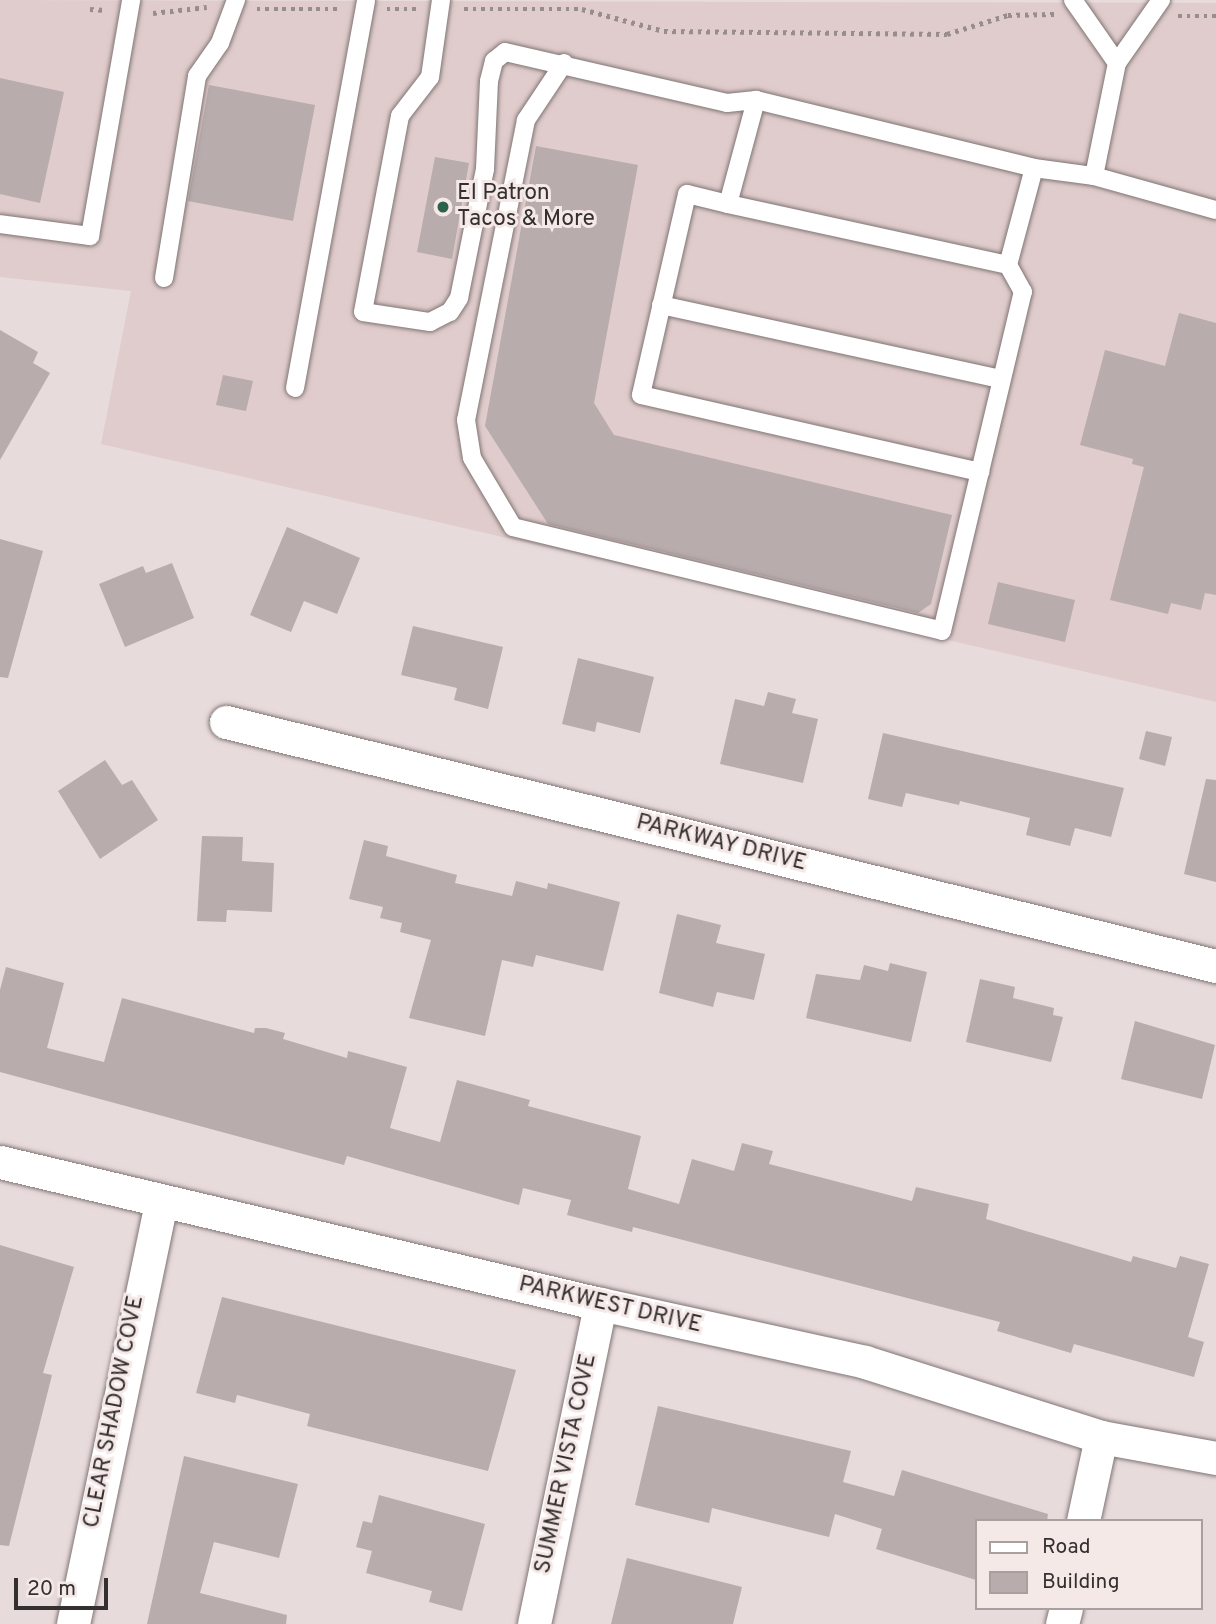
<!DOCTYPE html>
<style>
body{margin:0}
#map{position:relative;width:1216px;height:1624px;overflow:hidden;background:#e8dbdb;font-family:Overpass,sans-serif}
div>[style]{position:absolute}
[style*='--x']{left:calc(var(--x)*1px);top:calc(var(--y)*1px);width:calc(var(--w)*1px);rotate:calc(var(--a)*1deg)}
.built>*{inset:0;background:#e0cccc}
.building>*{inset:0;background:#b8acac}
.path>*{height:4.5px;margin-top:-2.25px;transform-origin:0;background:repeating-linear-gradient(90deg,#978d8d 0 3.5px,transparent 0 8.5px)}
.roads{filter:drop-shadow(0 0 2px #807575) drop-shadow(0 0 2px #807575)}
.service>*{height:18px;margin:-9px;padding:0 9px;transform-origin:9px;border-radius:9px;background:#fff}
.minor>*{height:33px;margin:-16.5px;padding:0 16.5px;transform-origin:16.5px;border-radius:16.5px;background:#fff}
.dots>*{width:19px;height:19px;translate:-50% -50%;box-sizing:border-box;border:4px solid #f5e9e8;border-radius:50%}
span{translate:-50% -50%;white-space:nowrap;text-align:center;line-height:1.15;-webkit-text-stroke:6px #f5e9e8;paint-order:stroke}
.poi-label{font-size:23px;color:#353030}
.left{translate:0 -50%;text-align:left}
.street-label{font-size:23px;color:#353030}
.legend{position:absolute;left:975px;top:1519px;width:228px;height:91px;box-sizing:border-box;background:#f5e9e8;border:2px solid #a89f9e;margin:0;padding:9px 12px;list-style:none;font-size:21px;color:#353030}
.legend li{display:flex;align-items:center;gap:14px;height:35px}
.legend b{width:35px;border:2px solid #a89f9e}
.scale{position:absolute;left:14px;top:1578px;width:94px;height:32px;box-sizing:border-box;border:4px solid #353030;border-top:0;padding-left:9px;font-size:21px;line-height:24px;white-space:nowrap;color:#353030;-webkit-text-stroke:5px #f5e9e8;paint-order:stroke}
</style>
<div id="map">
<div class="built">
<i style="clip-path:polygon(0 0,1216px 3px,1216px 702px,101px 444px,131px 291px,0 277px)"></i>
</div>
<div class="building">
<i style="clip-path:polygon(0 78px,64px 92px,40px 203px,0 194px)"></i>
<i style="clip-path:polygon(209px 85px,315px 105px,293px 221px,188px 201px)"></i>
<i style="clip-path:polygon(536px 146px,638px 165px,594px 403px,614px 435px,952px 515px,931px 604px,918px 613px,548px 524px,485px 426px)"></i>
<i style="clip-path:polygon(435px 157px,469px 163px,452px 259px,417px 252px)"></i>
<i style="clip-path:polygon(1179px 313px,1216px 323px,1216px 595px,1205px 593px,1201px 610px,1171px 603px,1168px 614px,1110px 600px,1144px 467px,1132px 464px,1133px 459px,1080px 445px,1105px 350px,1165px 366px)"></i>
<i style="clip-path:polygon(0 330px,38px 352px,33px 363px,50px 373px,0 460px)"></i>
<i style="clip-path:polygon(223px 375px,253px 381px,246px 411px,216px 405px)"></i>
<i style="clip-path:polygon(287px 527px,360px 558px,337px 614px,304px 601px,291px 632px,250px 615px)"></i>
<i style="clip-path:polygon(0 539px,43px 551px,8px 678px,0 677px)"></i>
<i style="clip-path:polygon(172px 563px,194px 618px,125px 647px,99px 584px,143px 566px,146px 573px)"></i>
<i style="clip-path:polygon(998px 582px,1075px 600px,1065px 642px,988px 624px)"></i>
<i style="clip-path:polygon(413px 626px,503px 647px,488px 709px,454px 700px,457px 688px,401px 675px)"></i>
<i style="clip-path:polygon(578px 658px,654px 677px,640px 733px,597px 722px,595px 732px,562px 724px)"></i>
<i style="clip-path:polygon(768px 692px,796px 699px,792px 713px,818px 719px,803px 783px,720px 764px,735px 699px,764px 706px)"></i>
<i style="clip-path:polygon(1146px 731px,1172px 737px,1165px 766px,1139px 759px)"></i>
<i style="clip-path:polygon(883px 733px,1124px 788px,1111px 837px,1075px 828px,1070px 846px,1026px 835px,1030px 818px,960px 801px,959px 805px,906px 793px,902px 807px,868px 799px)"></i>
<i style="clip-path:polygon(105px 760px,122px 785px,132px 780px,158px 820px,100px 859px,58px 791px)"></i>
<i style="clip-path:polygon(1206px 779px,1216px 780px,1216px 882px,1184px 874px)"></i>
<i style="clip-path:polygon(202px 836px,243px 837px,242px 861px,274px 863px,272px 912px,227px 910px,226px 922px,197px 921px)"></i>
<i style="clip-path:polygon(364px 840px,388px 846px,386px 856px,457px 875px,455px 883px,512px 896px,516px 881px,547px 889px,548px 883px,620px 902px,603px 971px,536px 955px,533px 967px,502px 960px,485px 1036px,409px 1018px,431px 940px,400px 932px,402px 923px,380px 918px,383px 907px,349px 899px)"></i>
<i style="clip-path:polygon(677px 914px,721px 925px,716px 943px,765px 954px,754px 1000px,717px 992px,713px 1007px,659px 993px)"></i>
<i style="clip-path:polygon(890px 963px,927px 972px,911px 1042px,806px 1018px,816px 974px,860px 980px,864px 965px,888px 971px)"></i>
<i style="clip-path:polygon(6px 967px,64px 983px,47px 1048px,104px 1062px,122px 998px,254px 1033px,255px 1028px,266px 1028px,285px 1033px,283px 1039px,347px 1058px,348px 1051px,407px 1067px,390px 1128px,440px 1142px,457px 1080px,530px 1100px,528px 1106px,641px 1136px,628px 1189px,679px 1204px,692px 1159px,734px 1171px,742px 1143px,773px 1151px,769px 1164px,912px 1201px,916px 1187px,989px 1204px,986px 1219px,1131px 1262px,1133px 1256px,1176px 1268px,1180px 1256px,1209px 1264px,1188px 1337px,1204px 1342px,1194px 1377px,1074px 1344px,1071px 1353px,997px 1331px,1000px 1322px,633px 1227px,632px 1232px,567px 1215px,571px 1200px,523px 1188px,519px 1205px,347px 1156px,344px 1165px,0 1072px,0 990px)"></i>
<i style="clip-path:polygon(980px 979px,1015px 987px,1013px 998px,1054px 1008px,1053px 1015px,1063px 1017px,1051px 1062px,966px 1042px)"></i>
<i style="clip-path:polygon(1135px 1021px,1215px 1045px,1202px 1099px,1121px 1079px)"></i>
<i style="clip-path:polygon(0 1245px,74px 1267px,43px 1373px,52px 1375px,9px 1546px,0 1545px)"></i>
<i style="clip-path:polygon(222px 1297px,516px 1370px,488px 1471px,307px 1426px,310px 1414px,237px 1395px,235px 1403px,196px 1393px)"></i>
<i style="clip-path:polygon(658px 1406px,851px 1451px,843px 1482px,894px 1496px,902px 1470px,1048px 1514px,1047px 1521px,976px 1521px,976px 1580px,876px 1549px,882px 1529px,835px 1514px,829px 1537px,712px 1508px,709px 1523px,635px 1505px)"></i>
<i style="clip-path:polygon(184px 1456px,298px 1484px,279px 1558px,214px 1542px,200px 1593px,287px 1615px,286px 1624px,147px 1624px)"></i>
<i style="clip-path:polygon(379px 1495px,485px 1524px,462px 1611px,429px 1602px,432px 1591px,366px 1573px,372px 1551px,356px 1547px,363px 1521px,372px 1523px)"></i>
<i style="clip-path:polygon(627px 1558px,742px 1587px,733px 1624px,611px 1624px)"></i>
</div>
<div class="path">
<i style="--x:90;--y:9;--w:16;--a:4"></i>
<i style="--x:257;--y:9;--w:83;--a:0"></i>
<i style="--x:387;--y:9;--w:30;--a:0"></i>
<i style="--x:464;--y:9;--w:118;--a:0"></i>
<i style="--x:582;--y:9;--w:85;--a:15"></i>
<i style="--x:664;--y:31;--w:283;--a:0.6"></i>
<i style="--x:947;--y:34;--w:64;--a:-17.3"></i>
<i style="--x:1008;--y:15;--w:46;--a:-1.2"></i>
<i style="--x:153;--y:13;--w:54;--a:-6.3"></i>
<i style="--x:1178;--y:16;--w:38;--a:0"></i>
</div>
<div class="roads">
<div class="service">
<i style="--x:441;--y:0;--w:78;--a:98.1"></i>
<i style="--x:430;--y:77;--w:49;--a:127.6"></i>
<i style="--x:400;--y:116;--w:199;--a:100.7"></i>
<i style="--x:363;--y:312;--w:68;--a:8.5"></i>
<i style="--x:430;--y:322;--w:22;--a:-27"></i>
<i style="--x:450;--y:312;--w:17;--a:-57"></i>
<i style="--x:459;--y:298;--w:132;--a:-78.6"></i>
<i style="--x:485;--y:169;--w:88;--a:-87.4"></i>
<i style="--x:489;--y:81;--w:21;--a:-76"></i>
<i style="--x:494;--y:61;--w:14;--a:-39"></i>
<i style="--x:505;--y:52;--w:228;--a:12.9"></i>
<i style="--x:727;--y:103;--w:29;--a:-6"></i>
<i style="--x:756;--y:100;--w:286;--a:13.7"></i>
<i style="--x:1034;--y:168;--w:61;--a:7.6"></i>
<i style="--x:1094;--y:176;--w:127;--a:15.6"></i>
<i style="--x:1073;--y:0;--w:77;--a:55.1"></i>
<i style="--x:1117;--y:63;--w:77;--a:-55.1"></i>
<i style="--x:564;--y:63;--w:69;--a:123.7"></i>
<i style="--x:526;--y:120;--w:306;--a:101.3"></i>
<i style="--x:466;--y:420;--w:38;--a:81"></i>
<i style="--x:472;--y:458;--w:80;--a:59.3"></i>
<i style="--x:513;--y:527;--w:441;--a:13.6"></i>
<i style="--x:942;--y:631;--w:349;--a:-76.6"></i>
<i style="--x:1023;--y:292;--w:31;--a:-119"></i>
<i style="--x:1008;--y:265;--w:287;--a:-167.7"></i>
<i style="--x:728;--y:204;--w:108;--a:-74.9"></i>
<i style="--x:1094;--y:176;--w:115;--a:-78.5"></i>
<i style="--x:728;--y:204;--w:42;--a:-166.3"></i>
<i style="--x:687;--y:194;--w:206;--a:102.9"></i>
<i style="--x:641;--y:395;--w:348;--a:12.8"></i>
<i style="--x:0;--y:224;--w:91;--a:7.6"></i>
<i style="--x:90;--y:236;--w:240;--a:-80.1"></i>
<i style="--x:1008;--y:265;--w:100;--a:-75"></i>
<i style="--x:164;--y:278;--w:205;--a:-80.7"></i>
<i style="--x:197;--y:76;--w:40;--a:-55.1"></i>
<i style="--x:220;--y:43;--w:46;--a:-69.6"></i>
<i style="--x:661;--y:305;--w:348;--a:12.3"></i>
<i style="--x:295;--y:388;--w:394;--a:-79.6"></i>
</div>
<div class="minor">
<i style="--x:226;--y:722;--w:1020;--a:13.85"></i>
<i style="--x:0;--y:1162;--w:617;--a:13.32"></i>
<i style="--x:600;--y:1304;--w:271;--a:12.3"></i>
<i style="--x:865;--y:1362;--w:248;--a:17.6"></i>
<i style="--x:1101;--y:1437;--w:117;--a:10.3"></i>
<i style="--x:1083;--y:1521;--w:86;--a:-77.9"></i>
<i style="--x:73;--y:1624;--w:432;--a:-78.2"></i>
<i style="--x:534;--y:1624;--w:327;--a:-78.3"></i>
<i style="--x:1062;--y:1624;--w:16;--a:-76"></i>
</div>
</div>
<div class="dots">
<i style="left:443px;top:207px;background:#2c6249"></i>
</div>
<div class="poi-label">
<span class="left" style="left:457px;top:207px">El Patron<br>Tacos &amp; More</span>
</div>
<div class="street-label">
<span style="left:721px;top:844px;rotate:14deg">PARKWAY DRIVE</span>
<span style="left:610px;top:1306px;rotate:13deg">PARKWEST DRIVE</span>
<span style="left:115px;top:1412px;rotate:-79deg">CLEAR SHADOW COVE</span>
<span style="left:567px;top:1464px;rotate:-78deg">SUMMER VISTA COVE</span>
</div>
<ul class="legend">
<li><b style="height:9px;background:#fff"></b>Road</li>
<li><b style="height:19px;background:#b8acac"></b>Building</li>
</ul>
<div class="scale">20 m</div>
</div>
